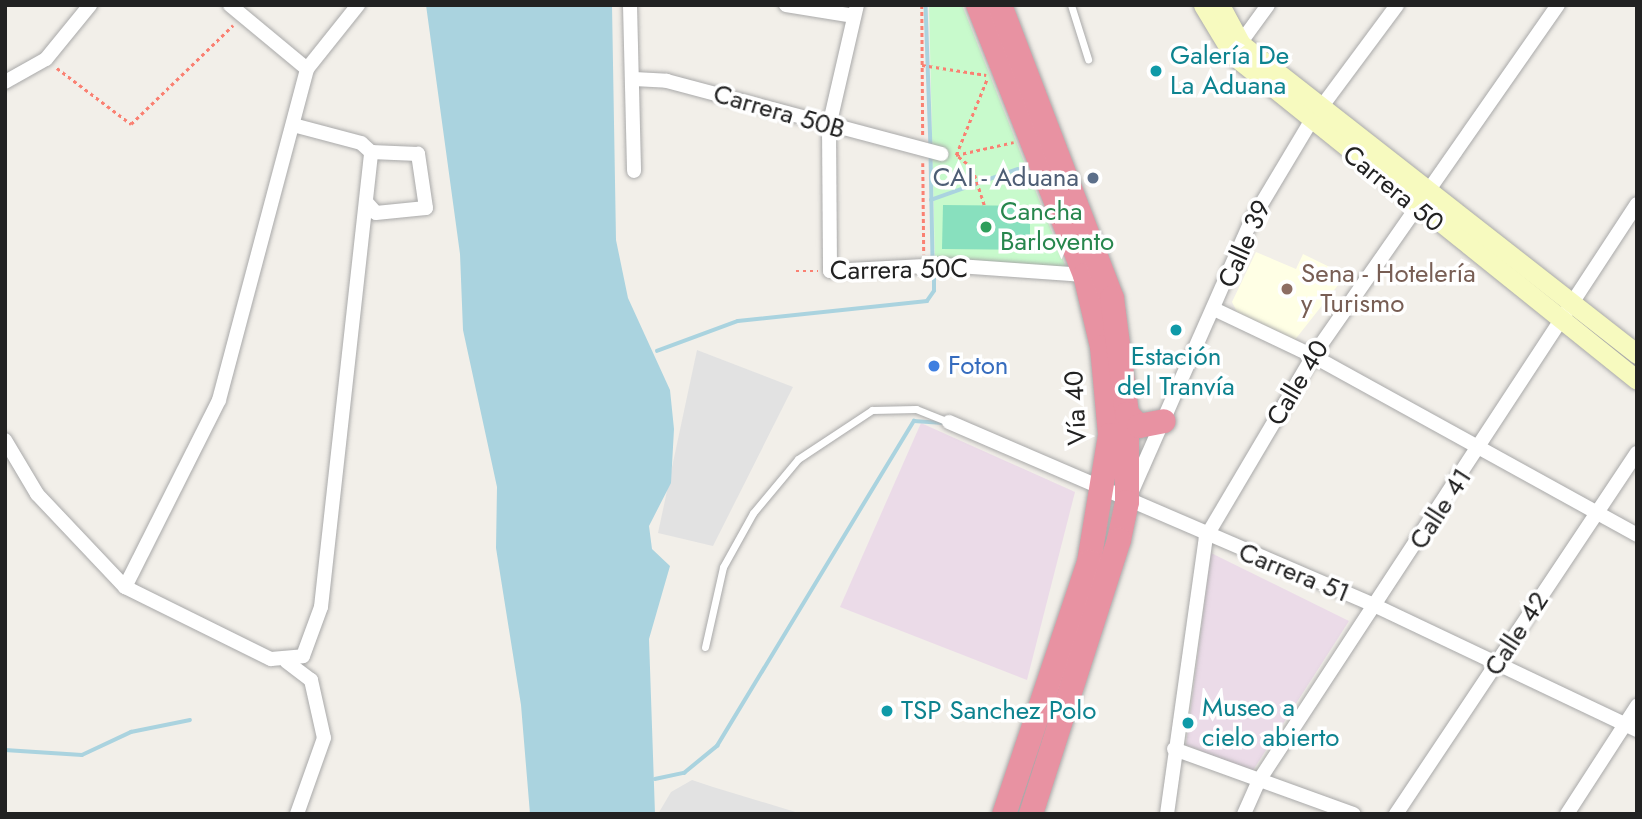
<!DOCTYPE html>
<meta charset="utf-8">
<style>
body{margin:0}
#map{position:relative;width:1642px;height:819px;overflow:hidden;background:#f2efe9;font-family:Jost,sans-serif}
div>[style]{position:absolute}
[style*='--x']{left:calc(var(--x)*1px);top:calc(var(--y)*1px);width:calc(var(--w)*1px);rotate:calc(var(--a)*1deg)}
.industrial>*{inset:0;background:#ebdbe8}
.education>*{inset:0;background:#ffffe5}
.park>*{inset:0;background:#c8facc}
.pitch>*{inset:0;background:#88e0be}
.parking>*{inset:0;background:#e2e2e2}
.water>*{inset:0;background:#aad3df}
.stream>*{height:3.5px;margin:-1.75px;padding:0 1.75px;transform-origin:1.75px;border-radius:1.75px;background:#aad3df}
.path>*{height:2.5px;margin-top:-1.25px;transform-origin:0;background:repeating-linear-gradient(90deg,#fa8072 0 3.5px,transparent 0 7px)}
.roads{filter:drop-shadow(0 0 2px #a9a9a9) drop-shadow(0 0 2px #a9a9a9)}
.lane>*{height:7px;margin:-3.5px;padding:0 3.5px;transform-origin:3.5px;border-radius:3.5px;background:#fff}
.street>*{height:14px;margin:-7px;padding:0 7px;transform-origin:7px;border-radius:7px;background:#fff}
.secondary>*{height:19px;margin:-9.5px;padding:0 9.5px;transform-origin:9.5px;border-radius:9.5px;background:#f7fabf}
.highway>*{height:24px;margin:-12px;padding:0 12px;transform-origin:12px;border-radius:12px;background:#e892a2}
.dots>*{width:19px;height:19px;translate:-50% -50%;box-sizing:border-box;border:4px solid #fff;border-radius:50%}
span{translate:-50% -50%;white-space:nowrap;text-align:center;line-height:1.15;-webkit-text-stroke:7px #fff;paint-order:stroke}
.culture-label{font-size:26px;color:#0d838f}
.left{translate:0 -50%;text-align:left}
.street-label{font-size:26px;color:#222}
.service-label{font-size:26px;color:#4e5e75}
.right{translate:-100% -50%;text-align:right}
.leisure-label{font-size:26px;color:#27864d}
.education-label{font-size:26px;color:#785e54}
.shop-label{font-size:26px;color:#366cbe}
.frame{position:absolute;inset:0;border:7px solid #222;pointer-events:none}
</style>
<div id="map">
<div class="industrial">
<i style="clip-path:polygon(921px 423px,1075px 492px,1027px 680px,840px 607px)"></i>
<i style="clip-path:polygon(1211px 553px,1349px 621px,1252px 772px,1186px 745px)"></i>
</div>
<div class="education">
<i style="clip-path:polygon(1256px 252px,1296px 269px,1303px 254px,1346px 275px,1294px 341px,1237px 312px,1232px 302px)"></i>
</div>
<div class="park">
<i style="clip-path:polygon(929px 5px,962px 5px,1067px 270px,935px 263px)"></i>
</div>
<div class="pitch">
<i style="clip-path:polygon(943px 205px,1030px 206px,1030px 250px,942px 249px)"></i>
</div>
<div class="parking">
<i style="clip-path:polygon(697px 350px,793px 387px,713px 546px,658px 533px)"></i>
<i style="clip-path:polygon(692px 780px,713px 787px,802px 814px,658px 814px,671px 792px)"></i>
</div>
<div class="water">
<i style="clip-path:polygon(426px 5px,612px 5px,616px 240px,628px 298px,670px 390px,674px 429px,671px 483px,649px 526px,652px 549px,670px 566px,649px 639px,655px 814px,530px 814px,521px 705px,496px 548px,497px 487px,463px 330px,460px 254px)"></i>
</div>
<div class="stream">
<i style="--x:926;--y:5;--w:141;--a:88"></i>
<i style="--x:931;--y:154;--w:108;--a:88.9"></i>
<i style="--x:931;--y:200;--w:92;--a:-19.6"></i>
<i style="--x:657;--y:351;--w:86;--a:-20.3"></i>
<i style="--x:738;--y:321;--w:190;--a:-6"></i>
<i style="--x:927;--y:301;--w:12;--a:-55"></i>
<i style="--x:934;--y:291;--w:22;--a:-90"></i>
<i style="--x:5;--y:750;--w:77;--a:3.7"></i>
<i style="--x:82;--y:755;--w:54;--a:-25.1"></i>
<i style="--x:131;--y:732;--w:60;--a:-11.5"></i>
<i style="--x:655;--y:779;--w:30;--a:-12"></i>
<i style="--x:684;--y:773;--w:43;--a:-39.3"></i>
<i style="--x:717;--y:746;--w:380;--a:-58.8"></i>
<i style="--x:914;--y:421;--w:30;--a:4"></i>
</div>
<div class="path">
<i style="--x:922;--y:5;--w:130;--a:89.6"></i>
<i style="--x:922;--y:65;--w:65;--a:8.9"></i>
<i style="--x:57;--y:68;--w:93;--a:37.1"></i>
<i style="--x:131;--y:124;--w:142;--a:-44.1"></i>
<i style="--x:956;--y:155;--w:59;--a:-12.6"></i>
<i style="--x:923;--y:163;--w:91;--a:89.4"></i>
<i style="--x:984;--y:205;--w:39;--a:-108"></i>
<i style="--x:972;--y:168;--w:21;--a:-141"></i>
<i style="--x:956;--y:155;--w:82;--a:-67.8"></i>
<i style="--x:796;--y:271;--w:22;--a:0"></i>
</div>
<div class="roads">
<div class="lane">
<i style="--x:1071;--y:5;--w:57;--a:72.5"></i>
<i style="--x:705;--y:647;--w:82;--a:-77.3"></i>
<i style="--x:723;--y:567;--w:62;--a:-60.9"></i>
<i style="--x:753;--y:513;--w:70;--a:-50.2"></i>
<i style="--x:798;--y:459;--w:89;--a:-33.5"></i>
<i style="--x:872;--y:410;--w:44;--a:-1.3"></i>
<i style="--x:916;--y:409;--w:35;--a:22"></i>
</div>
<div class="street">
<i style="--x:230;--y:5;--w:100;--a:39.7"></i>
<i style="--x:630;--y:5;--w:166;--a:88.6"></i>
<i style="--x:786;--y:5;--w:69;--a:9.2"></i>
<i style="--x:857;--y:5;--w:124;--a:103"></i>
<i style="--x:829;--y:126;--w:145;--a:89.6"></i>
<i style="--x:830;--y:271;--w:114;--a:-3"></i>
<i style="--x:944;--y:265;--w:141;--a:4.1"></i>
<i style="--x:1236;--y:49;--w:54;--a:-54"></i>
<i style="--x:634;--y:79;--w:33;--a:3"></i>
<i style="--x:667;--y:81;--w:284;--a:14.9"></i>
<i style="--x:5;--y:82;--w:47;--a:-29.3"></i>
<i style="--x:46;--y:59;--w:70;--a:-50.8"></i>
<i style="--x:367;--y:203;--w:13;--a:48"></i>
<i style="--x:376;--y:213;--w:50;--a:-5.7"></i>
<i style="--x:426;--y:208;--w:55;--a:-98.4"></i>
<i style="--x:418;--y:154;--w:47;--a:-177.6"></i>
<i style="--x:1216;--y:310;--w:107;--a:25.4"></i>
<i style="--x:1313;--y:356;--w:370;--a:28.9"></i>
<i style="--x:949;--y:422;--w:467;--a:23.3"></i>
<i style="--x:1378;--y:607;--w:287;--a:25.4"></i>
<i style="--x:5;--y:440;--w:63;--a:59.3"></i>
<i style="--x:37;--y:494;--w:128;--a:46.6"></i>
<i style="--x:125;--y:587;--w:163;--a:26.3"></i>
<i style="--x:271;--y:659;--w:32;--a:-5"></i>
<i style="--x:303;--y:656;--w:52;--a:-69.8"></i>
<i style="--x:321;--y:607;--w:458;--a:-83.7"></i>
<i style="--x:371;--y:152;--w:13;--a:-138"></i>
<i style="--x:361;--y:143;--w:70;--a:-165.2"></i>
<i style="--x:1132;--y:491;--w:293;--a:-66.2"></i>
<i style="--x:1250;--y:223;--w:119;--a:-59.1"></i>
<i style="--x:1311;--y:121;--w:144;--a:-53.4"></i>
<i style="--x:125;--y:587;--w:209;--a:-63.3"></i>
<i style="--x:219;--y:400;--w:342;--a:-75.1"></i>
<i style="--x:307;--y:69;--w:82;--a:-51.4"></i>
<i style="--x:287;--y:662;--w:30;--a:37"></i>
<i style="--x:311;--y:680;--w:59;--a:77.4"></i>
<i style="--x:324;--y:738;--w:81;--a:109.6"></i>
<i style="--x:1174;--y:749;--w:191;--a:19.9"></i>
<i style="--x:1167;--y:814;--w:280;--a:-82"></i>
<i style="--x:1206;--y:537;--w:210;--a:-59.4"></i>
<i style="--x:1313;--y:356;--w:428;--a:-55.1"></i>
<i style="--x:1244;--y:814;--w:35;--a:-66"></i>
<i style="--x:1258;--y:782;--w:691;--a:-56.75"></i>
<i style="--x:1396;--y:814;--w:434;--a:-56.3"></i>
<i style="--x:1567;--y:814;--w:129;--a:-57.1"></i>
</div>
<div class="secondary">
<i style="--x:1203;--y:5;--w:58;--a:59"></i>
<i style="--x:1233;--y:55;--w:518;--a:38.82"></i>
<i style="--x:1220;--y:5;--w:44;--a:61.7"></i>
<i style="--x:1241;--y:44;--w:503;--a:38.05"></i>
</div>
<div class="highway">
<i style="--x:978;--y:5;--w:290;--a:68.4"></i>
<i style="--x:1085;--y:275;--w:74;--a:76.7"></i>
<i style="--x:1102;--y:347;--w:88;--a:84.8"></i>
<i style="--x:1110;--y:435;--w:129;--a:99.4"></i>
<i style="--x:1089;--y:562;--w:266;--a:108.6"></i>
<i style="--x:1000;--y:5;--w:314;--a:69.1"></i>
<i style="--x:1112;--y:298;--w:117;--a:82.6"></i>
<i style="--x:1127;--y:414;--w:88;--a:90"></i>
<i style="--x:1127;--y:502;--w:39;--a:102"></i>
<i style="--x:1119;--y:540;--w:288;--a:107.8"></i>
<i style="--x:1127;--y:414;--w:17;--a:45"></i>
<i style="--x:1139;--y:426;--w:25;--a:-11"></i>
</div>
</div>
<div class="dots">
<i style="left:1156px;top:71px;background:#0f9aa8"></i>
<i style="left:1093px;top:178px;background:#5c6f8a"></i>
<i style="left:986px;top:227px;background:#2e9e5b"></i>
<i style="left:1287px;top:289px;background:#8d6e63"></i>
<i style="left:1176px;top:330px;background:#0f9aa8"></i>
<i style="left:934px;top:366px;background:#3f7fe0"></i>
<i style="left:887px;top:711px;background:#0f9aa8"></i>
<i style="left:1188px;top:723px;background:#0f9aa8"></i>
</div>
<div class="culture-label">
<span class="left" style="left:1170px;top:71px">Galería De<br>La Aduana</span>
<span style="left:1176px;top:372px">Estación<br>del Tranvía</span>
<span class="left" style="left:1202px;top:723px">Museo a<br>cielo abierto</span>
<span class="left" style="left:901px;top:711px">TSP Sanchez Polo</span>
</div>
<div class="street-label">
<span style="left:779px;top:112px;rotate:16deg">Carrera 50B</span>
<span style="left:1393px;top:189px;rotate:39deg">Carrera 50</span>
<span style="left:1245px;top:244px;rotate:-66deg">Calle 39</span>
<span style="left:899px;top:270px;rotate:-1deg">Carrera 50C</span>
<span style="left:1298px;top:383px;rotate:-59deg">Calle 40</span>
<span style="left:1076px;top:408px;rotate:-93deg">Vía 40</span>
<span style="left:1441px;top:509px;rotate:-57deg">Calle 41</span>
<span style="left:1294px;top:573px;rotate:22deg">Carrera 51</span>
<span style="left:1517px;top:634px;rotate:-57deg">Calle 42</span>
</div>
<div class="service-label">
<span class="right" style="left:1079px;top:178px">CAI - Aduana</span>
</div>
<div class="leisure-label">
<span class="left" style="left:1000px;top:227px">Cancha<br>Barlovento</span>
</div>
<div class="education-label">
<span class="left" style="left:1301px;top:289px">Sena - Hotelería<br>y Turismo</span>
</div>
<div class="shop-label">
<span class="left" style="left:948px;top:366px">Foton</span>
</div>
<div class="frame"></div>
</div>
